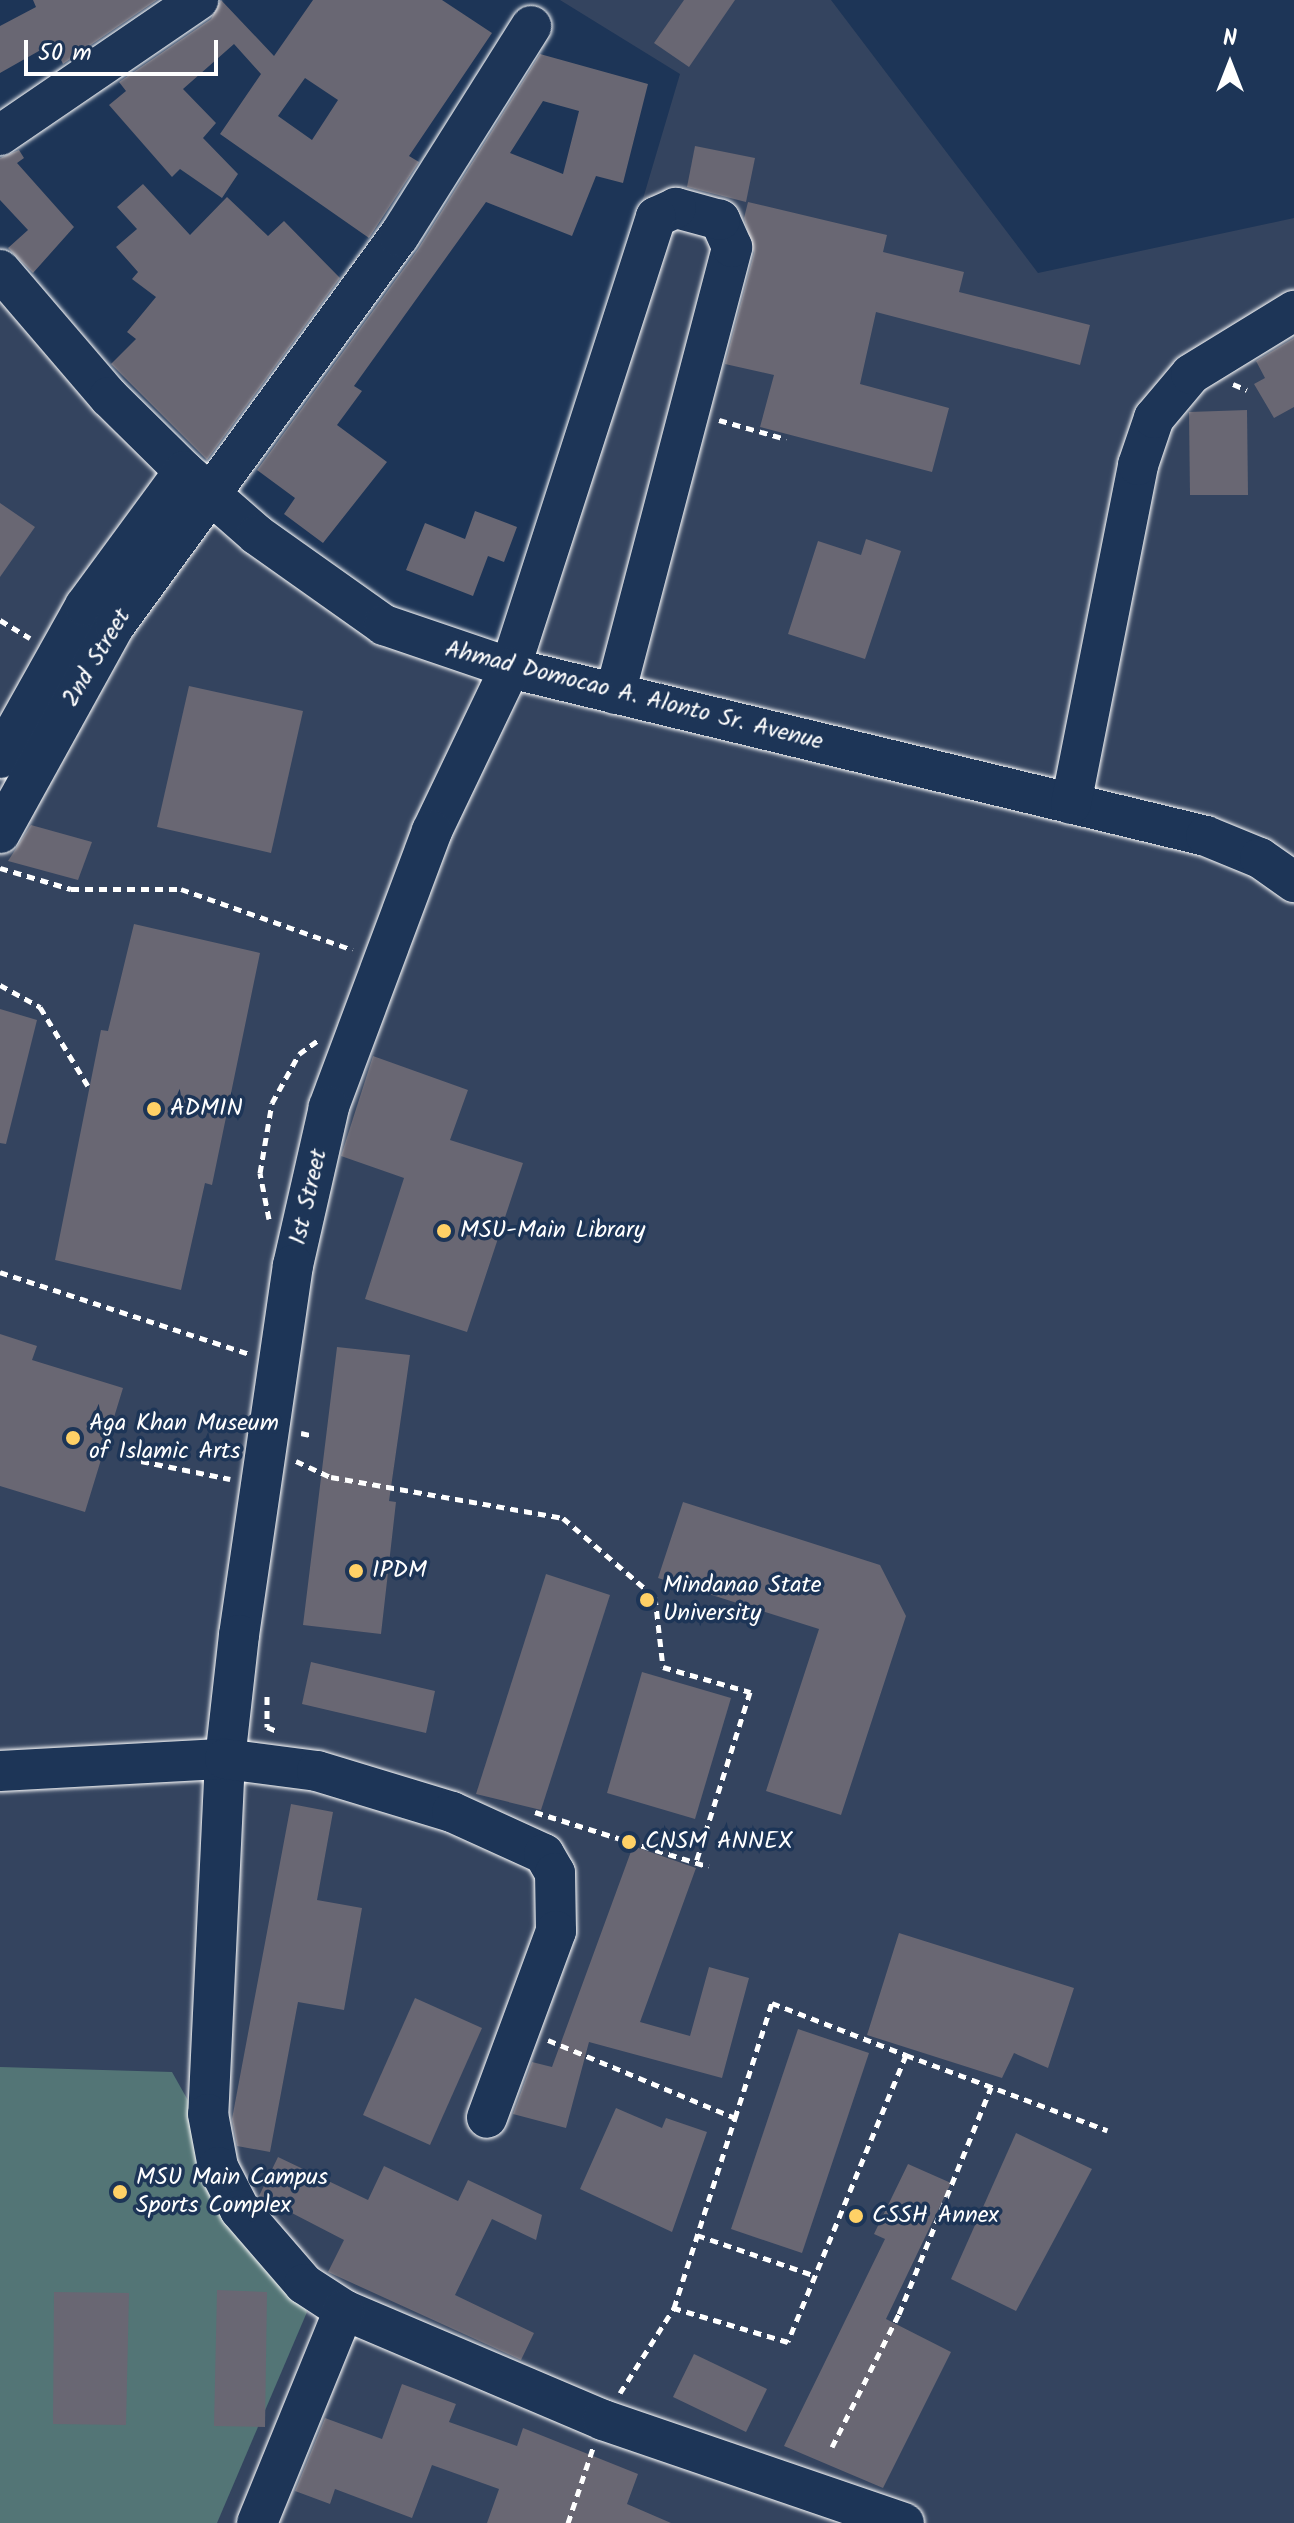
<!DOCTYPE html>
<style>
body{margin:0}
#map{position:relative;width:1294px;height:2523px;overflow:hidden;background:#1d3557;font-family:Kalam,sans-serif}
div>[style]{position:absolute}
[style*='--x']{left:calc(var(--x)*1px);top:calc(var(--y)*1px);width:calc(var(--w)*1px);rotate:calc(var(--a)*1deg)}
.built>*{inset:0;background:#34445f}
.green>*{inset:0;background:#537576}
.building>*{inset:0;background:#696773}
.path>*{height:5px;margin-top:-2.5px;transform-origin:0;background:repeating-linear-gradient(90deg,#fff 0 8px,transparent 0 14px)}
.roads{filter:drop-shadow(0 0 2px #fff) drop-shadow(0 0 2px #fff)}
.minor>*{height:40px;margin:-20px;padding:0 20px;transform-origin:20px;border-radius:20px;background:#1d3557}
.dots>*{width:22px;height:22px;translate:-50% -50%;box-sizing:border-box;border:4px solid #1d3557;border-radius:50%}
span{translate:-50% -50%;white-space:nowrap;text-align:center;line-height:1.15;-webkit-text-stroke:7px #1d3557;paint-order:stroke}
.street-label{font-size:24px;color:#fff}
.poi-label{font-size:24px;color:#fff}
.left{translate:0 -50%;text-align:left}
.north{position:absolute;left:1190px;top:24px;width:80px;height:80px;-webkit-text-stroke:6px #1d3557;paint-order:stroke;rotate:0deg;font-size:22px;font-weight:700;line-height:32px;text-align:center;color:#fff}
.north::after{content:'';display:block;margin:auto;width:28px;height:36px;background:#fff;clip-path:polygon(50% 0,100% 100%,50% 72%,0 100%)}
.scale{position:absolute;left:24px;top:40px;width:194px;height:36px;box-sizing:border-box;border:4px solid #fff;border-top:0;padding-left:10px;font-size:24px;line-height:28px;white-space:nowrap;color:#fff;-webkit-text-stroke:6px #1d3557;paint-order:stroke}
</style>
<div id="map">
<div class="built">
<i style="clip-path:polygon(560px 0,831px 0,1038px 273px,1294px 218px,1294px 2523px,0 2523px,0 294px,152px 467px,203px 515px,484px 676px,553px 502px,680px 74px)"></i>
</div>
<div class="green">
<i style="clip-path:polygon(0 2067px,172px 2072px,307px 2312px,217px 2523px,0 2523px)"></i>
</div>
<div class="building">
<i style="clip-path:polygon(33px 0,157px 0,63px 64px,53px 43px,0 73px,0 26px,36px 7px)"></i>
<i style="clip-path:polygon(evenodd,221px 0,274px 56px,313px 0,442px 0,492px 33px,409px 156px,419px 162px,369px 238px,220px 134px,261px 74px,234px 44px,183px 89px,216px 123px,203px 138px,238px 174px,222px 198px,180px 169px,172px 177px,109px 105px,126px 91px,119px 82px,211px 19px,221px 0,305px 78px,338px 100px,312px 140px,278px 116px,305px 78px)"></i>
<i style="clip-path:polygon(684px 0,735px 0,689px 67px,654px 43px)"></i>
<i style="clip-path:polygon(evenodd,540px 54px,648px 84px,623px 183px,596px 176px,572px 236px,486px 202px,354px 386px,362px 391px,337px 425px,387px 462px,323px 543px,284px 514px,295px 498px,257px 470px,418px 249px,540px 54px,543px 101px,579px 111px,563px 174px,510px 153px,543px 101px)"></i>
<i style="clip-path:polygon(695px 146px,755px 158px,746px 202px,687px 187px)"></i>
<i style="clip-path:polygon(19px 150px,24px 158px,17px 163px,74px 227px,33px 273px,8px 248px,28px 230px,0 200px,0 158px)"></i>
<i style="clip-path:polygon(143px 184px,190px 235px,227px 197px,268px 236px,284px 221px,340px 278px,207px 460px,111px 364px,136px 339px,127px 332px,156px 297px,132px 279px,138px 272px,116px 247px,137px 229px,117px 207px)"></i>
<i style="clip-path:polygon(748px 202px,887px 235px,883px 252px,964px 272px,959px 292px,1090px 325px,1080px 365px,876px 312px,860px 384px,949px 408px,932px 472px,760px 427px,774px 375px,725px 364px,754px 253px,744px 218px)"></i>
<i style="clip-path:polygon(1294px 338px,1294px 407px,1274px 418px,1254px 384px,1265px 378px,1256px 361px)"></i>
<i style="clip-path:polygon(1247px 410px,1248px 495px,1190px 495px,1189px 412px)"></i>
<i style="clip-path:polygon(0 503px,35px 527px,0 577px)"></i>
<i style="clip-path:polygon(475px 511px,517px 527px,504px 562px,488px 556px,473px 596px,406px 570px,425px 523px,465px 539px)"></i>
<i style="clip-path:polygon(866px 539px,901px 551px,865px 659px,788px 634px,818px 541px,861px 555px)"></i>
<i style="clip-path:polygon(189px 686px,303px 711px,271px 853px,157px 827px)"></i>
<i style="clip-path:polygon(31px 825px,92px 842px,78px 880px,8px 861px)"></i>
<i style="clip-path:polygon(134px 924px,260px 953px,212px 1185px,205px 1183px,181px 1290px,55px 1260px,101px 1030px,108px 1031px)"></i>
<i style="clip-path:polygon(0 1009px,37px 1020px,6px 1144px,0 1143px)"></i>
<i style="clip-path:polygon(373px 1056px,468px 1090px,450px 1140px,523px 1163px,467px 1332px,365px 1299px,404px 1178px,341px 1156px)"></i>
<i style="clip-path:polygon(0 1334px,37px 1346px,32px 1360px,123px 1388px,85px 1512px,0 1486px)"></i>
<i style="clip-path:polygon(337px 1347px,410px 1355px,389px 1501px,396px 1502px,381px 1634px,303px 1625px)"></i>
<i style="clip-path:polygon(683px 1502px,880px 1565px,906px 1616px,841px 1815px,766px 1791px,819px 1629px,658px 1578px)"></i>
<i style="clip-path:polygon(546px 1574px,610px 1595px,541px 1810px,476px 1794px)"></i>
<i style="clip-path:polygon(311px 1662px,435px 1691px,426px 1733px,302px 1704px)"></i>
<i style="clip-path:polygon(642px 1672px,731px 1698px,695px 1819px,607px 1793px)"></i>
<i style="clip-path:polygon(291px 1804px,333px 1812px,317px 1900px,362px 1908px,344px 2010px,298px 2002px,270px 2152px,237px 2146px,232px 2119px)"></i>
<i style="clip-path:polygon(633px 1846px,696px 1868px,640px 2022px,690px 2036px,709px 1967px,749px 1978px,722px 2078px,589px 2042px,566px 2128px,513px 2114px,532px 2062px,552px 2067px)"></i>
<i style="clip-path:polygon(899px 1933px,1074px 1988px,1048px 2068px,1014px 2053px,1002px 2078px,867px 2035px)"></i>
<i style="clip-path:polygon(415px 1998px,482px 2028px,430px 2145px,363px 2115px)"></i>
<i style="clip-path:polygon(798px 2029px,869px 2053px,802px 2253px,731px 2229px)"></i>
<i style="clip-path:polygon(616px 2108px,662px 2128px,666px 2118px,707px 2132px,672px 2232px,580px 2189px)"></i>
<i style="clip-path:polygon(1016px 2133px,1092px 2169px,1016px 2311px,951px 2279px)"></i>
<i style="clip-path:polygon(278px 2157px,368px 2200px,384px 2166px,458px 2201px,468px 2180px,542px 2215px,536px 2240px,492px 2219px,455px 2295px,534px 2333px,521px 2360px,328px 2272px,344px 2240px,259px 2196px)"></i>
<i style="clip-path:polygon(908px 2164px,951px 2183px,886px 2319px,951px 2352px,883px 2488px,784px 2446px,885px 2239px,874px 2234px)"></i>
<i style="clip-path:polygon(217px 2290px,267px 2292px,265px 2427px,214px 2426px)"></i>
<i style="clip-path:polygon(54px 2292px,129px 2293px,126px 2425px,53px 2424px)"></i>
<i style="clip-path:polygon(694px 2354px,767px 2389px,746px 2432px,673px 2397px)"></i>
<i style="clip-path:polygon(402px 2384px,456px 2404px,449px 2422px,517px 2446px,523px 2428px,638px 2474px,627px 2504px,671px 2523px,487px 2523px,499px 2489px,432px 2465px,412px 2518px,335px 2489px,330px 2504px,295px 2491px,325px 2418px,382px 2439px)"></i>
</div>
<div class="path">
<i style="--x:1233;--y:384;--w:15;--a:23"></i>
<i style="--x:719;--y:420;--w:70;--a:15.8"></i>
<i style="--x:0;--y:620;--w:35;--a:31"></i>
<i style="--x:0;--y:868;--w:74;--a:16.5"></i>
<i style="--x:71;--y:889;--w:110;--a:0"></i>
<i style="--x:181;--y:889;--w:182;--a:19.5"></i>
<i style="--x:0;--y:985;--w:46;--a:28.8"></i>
<i style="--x:40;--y:1007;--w:92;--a:58.7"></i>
<i style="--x:269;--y:1219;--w:47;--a:-101.1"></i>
<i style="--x:260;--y:1173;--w:71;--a:-80.3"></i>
<i style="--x:272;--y:1103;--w:56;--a:-61.1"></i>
<i style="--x:299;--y:1054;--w:27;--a:-36"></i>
<i style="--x:0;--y:1272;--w:263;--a:18.2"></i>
<i style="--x:301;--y:1433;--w:13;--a:13"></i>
<i style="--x:141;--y:1461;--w:91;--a:11.4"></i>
<i style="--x:296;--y:1461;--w:38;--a:25"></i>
<i style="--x:331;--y:1477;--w:236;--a:10"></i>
<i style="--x:563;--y:1518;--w:121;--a:40.7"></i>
<i style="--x:655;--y:1597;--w:70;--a:83.5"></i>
<i style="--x:663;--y:1667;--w:91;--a:16"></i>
<i style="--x:750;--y:1692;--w:178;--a:107.6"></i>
<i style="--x:267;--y:1696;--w:31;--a:90"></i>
<i style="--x:267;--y:1727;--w:11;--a:22"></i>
<i style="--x:535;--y:1812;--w:182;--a:17.5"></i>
<i style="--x:548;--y:2040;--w:203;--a:22.6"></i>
<i style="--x:735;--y:2118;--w:121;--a:-72.2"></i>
<i style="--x:772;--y:2003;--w:144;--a:21.2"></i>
<i style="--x:906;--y:2055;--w:310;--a:112.4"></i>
<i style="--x:788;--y:2342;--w:119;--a:-163.4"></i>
<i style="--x:674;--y:2308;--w:200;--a:-72.2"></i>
<i style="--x:906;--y:2055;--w:215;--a:20.5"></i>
<i style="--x:697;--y:2235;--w:126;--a:19"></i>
<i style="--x:620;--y:2393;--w:101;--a:-57.6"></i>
<i style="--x:832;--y:2447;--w:149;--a:-63.3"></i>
<i style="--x:899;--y:2314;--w:245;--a:-67.9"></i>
<i style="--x:568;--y:2523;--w:79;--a:-71.6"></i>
</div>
<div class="roads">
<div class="minor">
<i style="--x:0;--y:135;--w:240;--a:-34.3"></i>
<i style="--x:0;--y:270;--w:167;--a:49.4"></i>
<i style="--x:109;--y:397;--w:105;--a:44.6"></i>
<i style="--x:184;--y:471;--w:97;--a:41.2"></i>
<i style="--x:257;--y:535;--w:156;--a:35.3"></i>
<i style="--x:384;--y:625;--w:133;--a:18.8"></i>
<i style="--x:510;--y:668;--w:716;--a:13.57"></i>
<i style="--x:1206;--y:836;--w:58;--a:22.2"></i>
<i style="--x:1260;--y:858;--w:42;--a:35.2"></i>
<i style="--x:615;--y:694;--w:462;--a:-75.3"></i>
<i style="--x:732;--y:247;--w:30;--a:-114"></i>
<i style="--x:720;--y:220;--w:46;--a:-164.7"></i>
<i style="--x:676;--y:208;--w:22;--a:156"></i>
<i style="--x:656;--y:217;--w:474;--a:107.9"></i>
<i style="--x:510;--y:668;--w:181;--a:115.6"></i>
<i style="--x:432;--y:831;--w:295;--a:110.5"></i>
<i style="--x:329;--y:1107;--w:162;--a:102.8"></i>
<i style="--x:293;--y:1265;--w:374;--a:98.3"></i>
<i style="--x:239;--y:1635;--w:125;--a:96.4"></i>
<i style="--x:225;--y:1759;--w:355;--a:92.7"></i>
<i style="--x:208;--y:2114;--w:54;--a:79.3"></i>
<i style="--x:218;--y:2167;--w:48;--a:62.9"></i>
<i style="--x:240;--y:2210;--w:98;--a:49.1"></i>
<i style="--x:304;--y:2284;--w:48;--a:33"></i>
<i style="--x:344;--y:2310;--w:281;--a:23"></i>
<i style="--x:603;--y:2420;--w:318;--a:18.9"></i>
<i style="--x:0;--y:758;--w:174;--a:-60.8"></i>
<i style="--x:85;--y:606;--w:167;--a:-53.7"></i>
<i style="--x:1071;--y:804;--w:346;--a:-78.8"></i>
<i style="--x:1138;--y:465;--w:50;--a:-71.2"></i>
<i style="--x:1154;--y:418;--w:57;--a:-49.9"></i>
<i style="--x:1191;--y:374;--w:121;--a:-31.5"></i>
<i style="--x:0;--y:833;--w:238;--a:-61.1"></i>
<i style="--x:115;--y:625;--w:482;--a:-53.9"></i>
<i style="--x:399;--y:236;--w:248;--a:-57.8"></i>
<i style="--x:0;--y:1771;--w:225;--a:-3.1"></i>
<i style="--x:225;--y:1759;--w:93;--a:7.4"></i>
<i style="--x:317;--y:1771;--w:141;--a:16.9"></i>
<i style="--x:452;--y:1812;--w:101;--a:24.5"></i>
<i style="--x:544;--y:1854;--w:22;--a:60"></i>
<i style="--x:555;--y:1873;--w:58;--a:89"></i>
<i style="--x:556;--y:1931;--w:199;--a:110.3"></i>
<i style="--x:257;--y:2523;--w:230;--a:-67.8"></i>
</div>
</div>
<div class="dots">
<i style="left:154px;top:1109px;background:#ffd166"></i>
<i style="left:444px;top:1231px;background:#ffd166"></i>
<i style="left:73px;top:1438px;background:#ffd166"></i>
<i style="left:356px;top:1571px;background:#ffd166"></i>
<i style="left:647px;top:1600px;background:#ffd166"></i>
<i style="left:629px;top:1842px;background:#ffd166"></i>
<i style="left:120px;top:2192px;background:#ffd166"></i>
<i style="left:856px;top:2216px;background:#ffd166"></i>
</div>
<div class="street-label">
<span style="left:97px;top:658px;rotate:-59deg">2nd Street</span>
<span style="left:634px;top:696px;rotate:14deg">Ahmad Domocao A. Alonto Sr. Avenue</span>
<span style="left:309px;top:1197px;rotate:-77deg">1st Street</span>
</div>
<div class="poi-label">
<span class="left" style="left:170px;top:1109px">ADMIN</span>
<span class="left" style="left:460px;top:1231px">MSU-Main Library</span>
<span class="left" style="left:89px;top:1438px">Aga Khan Museum<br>of Islamic Arts</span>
<span class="left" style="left:372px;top:1571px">IPDM</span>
<span class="left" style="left:663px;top:1600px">Mindanao State<br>University</span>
<span class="left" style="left:645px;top:1842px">CNSM ANNEX</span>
<span class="left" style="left:136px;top:2192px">MSU Main Campus<br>Sports Complex</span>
<span class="left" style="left:872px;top:2216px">CSSH Annex</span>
</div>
<div class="north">N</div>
<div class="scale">50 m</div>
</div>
